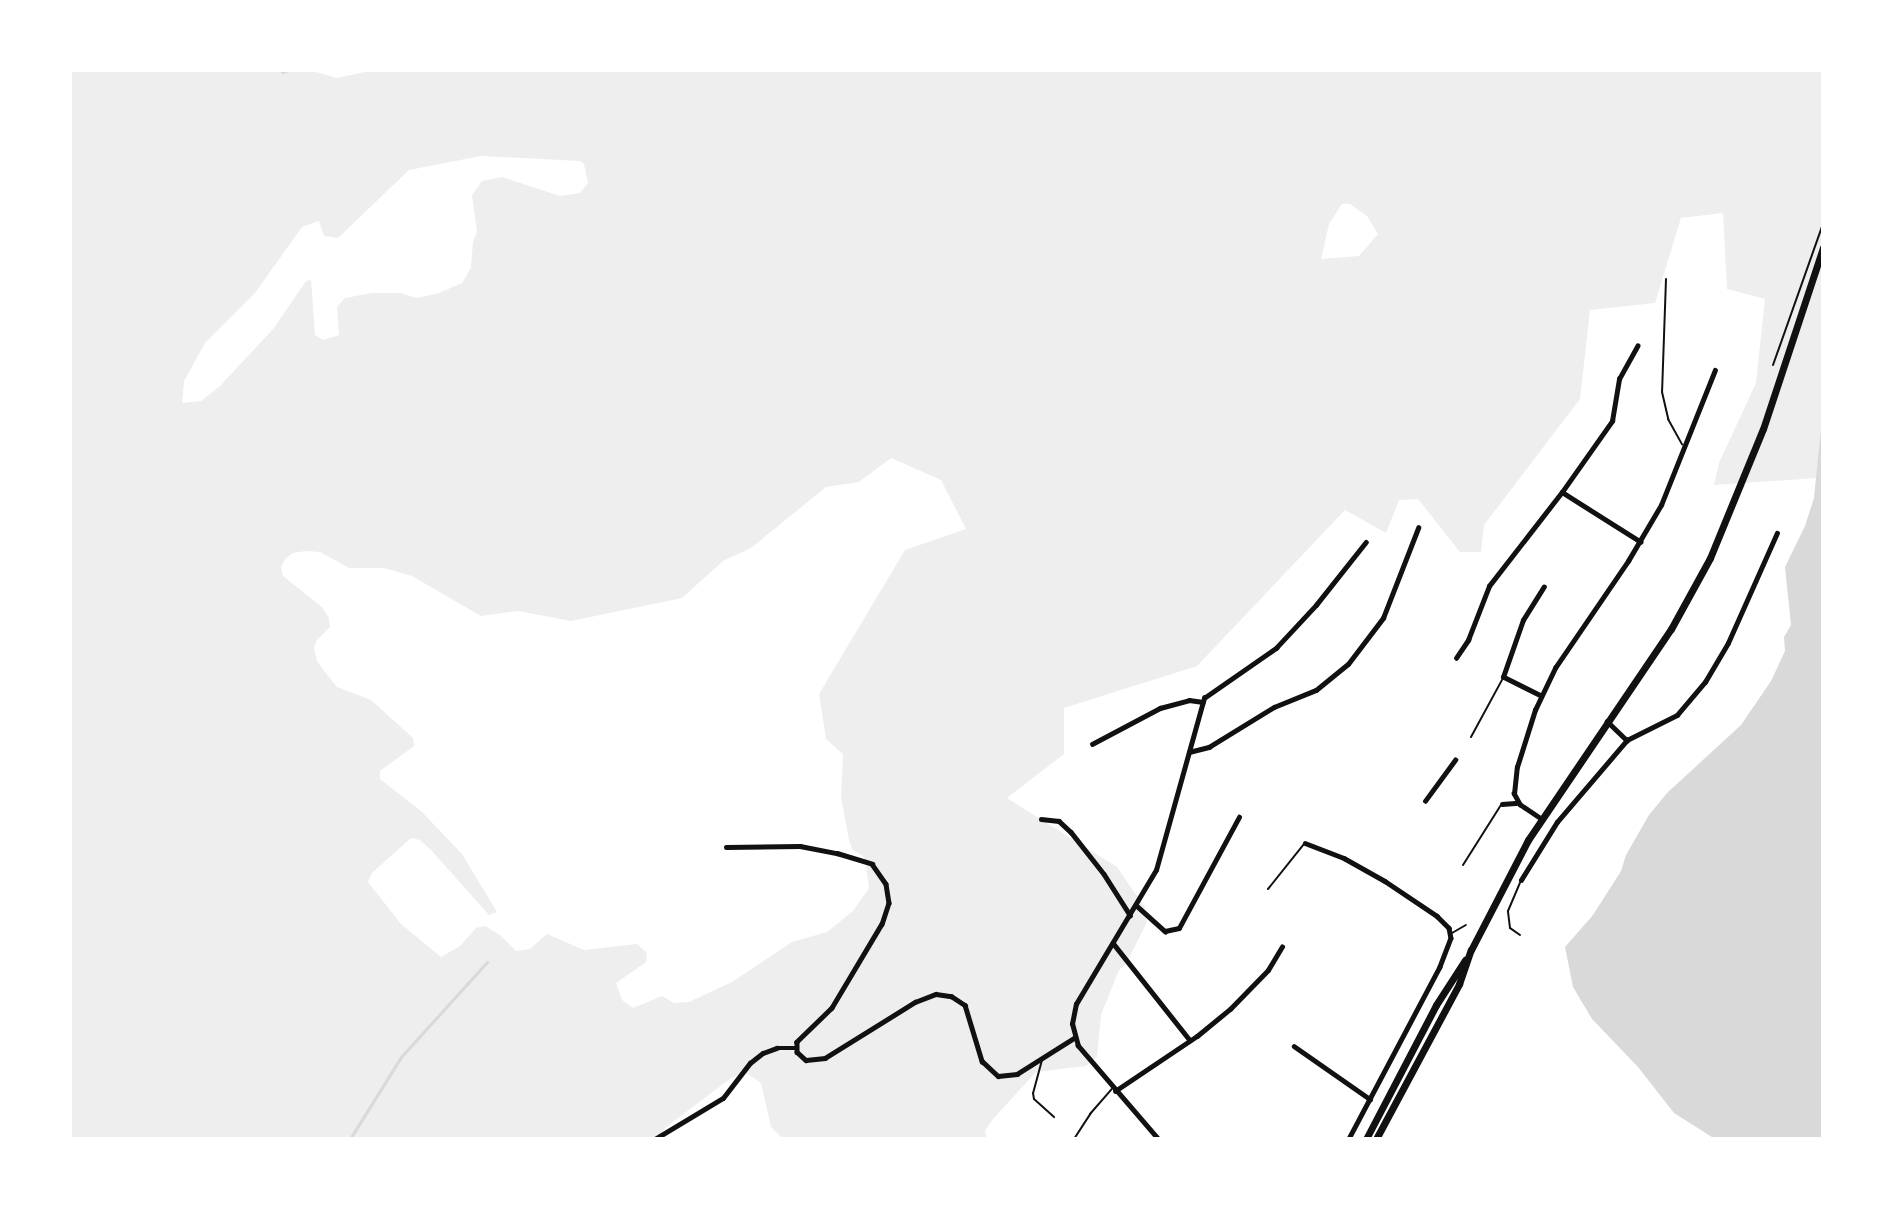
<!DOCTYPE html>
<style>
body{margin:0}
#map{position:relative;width:1893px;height:1209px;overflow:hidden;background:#fff;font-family:"Source Sans 3",sans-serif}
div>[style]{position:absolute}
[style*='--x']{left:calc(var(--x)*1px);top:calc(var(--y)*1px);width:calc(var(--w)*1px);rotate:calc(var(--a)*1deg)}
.green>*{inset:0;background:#eee}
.water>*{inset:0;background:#d9d9d9}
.stream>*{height:2.5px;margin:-1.25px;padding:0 1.25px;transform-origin:1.25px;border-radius:1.25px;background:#d9d9d9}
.path>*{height:2px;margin:-1px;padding:0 1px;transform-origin:1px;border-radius:1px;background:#111}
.service>*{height:2px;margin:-1px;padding:0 1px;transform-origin:1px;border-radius:1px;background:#111}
.minor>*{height:4.5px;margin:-2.25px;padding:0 2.25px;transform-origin:2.25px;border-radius:2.25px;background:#111}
.primary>*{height:7px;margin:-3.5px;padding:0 3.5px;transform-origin:3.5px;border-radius:3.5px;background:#111}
span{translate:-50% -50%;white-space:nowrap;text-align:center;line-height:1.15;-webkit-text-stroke:7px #fff;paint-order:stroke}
.frame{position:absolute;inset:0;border:72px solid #fff;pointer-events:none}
</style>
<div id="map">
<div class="green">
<i style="clip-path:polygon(evenodd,70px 70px,309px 70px,337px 78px,374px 70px,1823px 70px,1823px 408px,1817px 478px,1714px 485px,1719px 463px,1756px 383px,1765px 299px,1727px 289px,1723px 213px,1681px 218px,1655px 303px,1590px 310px,1580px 399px,1484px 525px,1481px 552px,1460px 552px,1418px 499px,1399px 500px,1386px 533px,1345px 510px,1197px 666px,1064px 708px,1064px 754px,1007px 798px,1117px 867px,1145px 908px,1147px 922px,1126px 964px,1119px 970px,1101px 1015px,1097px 1057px,1086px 1066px,1036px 1072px,993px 1119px,985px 1131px,987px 1139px,783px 1139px,771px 1127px,761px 1083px,745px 1072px,731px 1078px,665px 1128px,658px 1139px,70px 1139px,70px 70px,481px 156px,580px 161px,584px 164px,588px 183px,580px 193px,560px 196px,502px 177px,482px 181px,472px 195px,477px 232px,473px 241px,471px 268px,462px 283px,439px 293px,417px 298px,400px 293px,372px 293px,345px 298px,337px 307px,339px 335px,323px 340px,315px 335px,311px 280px,306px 281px,274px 328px,220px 386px,201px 401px,182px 403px,184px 381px,205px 343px,255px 293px,302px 227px,319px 221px,324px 236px,338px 238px,409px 170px,481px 156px,70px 70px,1342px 204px,1350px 204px,1367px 216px,1378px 234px,1359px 256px,1321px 259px,1329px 224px,1342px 204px,70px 70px,891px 458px,941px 480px,966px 529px,905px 550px,819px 694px,826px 739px,843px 754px,841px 797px,849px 840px,852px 849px,864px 857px,866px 866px,869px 888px,853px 911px,827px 932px,792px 942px,732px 982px,689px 1002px,674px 1003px,662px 996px,633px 1008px,622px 1000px,616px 983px,646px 962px,647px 953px,637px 944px,584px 950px,547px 934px,530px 949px,516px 951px,500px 935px,485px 926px,476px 928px,460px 946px,441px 957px,401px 924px,368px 882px,372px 873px,411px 838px,420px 840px,431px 850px,489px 915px,497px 912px,462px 854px,422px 812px,380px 779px,380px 771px,414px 746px,413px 738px,371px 700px,337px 687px,325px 672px,317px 661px,314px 648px,317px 640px,330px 627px,329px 618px,322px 607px,283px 576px,281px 567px,285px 559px,293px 553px,306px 551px,320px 552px,349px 568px,384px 568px,412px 576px,481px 616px,518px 611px,571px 621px,682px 598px,723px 561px,751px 548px,826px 487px,859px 482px,891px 458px)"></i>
</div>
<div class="water">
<i style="clip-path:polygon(1823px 408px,1823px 1139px,1715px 1139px,1674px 1113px,1638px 1067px,1592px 1019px,1573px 987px,1565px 947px,1593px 915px,1621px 871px,1626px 855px,1649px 815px,1667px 793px,1741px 725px,1771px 681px,1785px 651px,1784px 637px,1791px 625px,1785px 567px,1805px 526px,1814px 498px)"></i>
</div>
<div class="stream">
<i style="--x:282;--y:72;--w:7;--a:-16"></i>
<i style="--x:350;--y:1139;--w:97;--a:-58.1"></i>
<i style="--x:401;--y:1057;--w:128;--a:-47.8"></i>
</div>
<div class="path">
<i style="--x:1773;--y:365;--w:150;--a:-70.5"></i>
</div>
<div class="service">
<i style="--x:1666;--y:279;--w:113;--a:92"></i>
<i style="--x:1662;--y:392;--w:28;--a:77"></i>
<i style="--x:1668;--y:419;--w:29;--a:61"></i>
<i style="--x:1471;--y:737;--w:67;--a:-61.5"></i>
<i style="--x:1463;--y:865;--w:71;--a:-57.7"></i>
<i style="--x:1268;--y:889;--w:58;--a:-51.3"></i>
<i style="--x:1452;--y:933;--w:16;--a:-30"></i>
<i style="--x:1520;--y:935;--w:12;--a:-145"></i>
<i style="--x:1510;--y:928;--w:17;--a:-97"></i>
<i style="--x:1508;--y:911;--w:33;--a:-67"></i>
<i style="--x:1042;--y:1060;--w:34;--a:105"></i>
<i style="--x:1033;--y:1093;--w:6;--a:81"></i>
<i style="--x:1034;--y:1099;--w:27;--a:42"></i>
<i style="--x:1074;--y:1139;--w:30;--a:-57"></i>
<i style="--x:1090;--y:1114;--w:33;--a:-49"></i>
</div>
<div class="minor">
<i style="--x:1562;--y:492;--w:93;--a:32.3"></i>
<i style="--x:1456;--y:658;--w:22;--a:-56"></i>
<i style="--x:1468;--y:640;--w:58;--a:-68.7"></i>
<i style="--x:1489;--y:586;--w:119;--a:-52.2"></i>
<i style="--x:1562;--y:492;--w:87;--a:-54.8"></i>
<i style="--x:1612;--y:421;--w:43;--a:-80.5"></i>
<i style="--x:1619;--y:379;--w:38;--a:-61"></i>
<i style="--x:1541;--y:696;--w:42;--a:-153.4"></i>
<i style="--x:1503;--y:677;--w:60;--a:-70.7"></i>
<i style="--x:1523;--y:620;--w:39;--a:-58"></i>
<i style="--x:1607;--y:721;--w:28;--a:44"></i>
<i style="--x:1092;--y:744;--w:77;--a:-27.9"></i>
<i style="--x:1160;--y:708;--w:30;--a:-15"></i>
<i style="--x:1189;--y:700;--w:14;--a:8"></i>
<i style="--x:1189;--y:752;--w:21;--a:-14"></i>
<i style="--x:1209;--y:747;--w:76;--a:-31.6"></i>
<i style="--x:1274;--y:707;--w:45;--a:-22"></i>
<i style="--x:1316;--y:690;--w:41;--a:-39.1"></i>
<i style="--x:1348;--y:664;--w:58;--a:-52.7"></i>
<i style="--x:1383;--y:618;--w:97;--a:-68.7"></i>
<i style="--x:1425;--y:801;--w:51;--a:-53.8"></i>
<i style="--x:1502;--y:804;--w:16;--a:-4"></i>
<i style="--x:1041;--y:819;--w:18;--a:6"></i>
<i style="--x:1059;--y:821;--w:16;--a:43"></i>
<i style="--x:1071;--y:832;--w:53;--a:51.8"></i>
<i style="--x:1104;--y:874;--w:49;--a:57.6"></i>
<i style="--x:1541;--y:819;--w:25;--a:-146"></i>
<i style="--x:1520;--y:805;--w:13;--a:-119"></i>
<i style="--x:1514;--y:794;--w:27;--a:-84"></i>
<i style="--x:1517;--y:767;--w:60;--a:-72.5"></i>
<i style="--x:1535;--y:710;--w:47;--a:-64.5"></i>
<i style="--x:1555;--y:668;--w:130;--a:-55.7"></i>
<i style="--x:1628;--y:561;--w:65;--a:-59.5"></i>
<i style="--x:1661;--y:505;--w:145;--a:-68.2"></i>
<i style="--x:1305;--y:843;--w:42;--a:21"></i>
<i style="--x:1344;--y:858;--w:47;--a:29.3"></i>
<i style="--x:1385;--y:881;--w:63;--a:33.9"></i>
<i style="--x:1437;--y:916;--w:17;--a:45"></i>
<i style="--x:1449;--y:928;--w:10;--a:79"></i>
<i style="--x:1451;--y:938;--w:31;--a:111"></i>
<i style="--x:1440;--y:967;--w:195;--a:117.9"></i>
<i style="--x:726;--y:847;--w:74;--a:-0.8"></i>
<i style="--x:800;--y:846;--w:38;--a:11"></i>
<i style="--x:837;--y:853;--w:37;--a:17"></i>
<i style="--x:872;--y:864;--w:24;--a:55"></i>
<i style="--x:886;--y:884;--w:19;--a:81"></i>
<i style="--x:889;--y:903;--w:22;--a:108"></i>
<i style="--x:882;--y:924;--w:98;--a:120.8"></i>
<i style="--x:832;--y:1008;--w:49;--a:135.8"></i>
<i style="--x:797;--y:1042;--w:10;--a:90"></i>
<i style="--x:797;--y:1052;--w:12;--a:42"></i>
<i style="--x:806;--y:1060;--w:19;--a:-6"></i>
<i style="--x:825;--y:1058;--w:106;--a:-31.9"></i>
<i style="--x:915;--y:1002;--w:22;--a:-21"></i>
<i style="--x:936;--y:994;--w:15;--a:8"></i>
<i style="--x:951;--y:996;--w:17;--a:33"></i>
<i style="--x:965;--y:1005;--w:59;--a:73.1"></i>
<i style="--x:982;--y:1061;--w:22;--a:43"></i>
<i style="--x:998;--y:1076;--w:19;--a:-6"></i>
<i style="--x:1017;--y:1074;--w:67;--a:-32.3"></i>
<i style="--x:1521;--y:880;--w:68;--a:-58.2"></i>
<i style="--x:1557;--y:822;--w:108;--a:-49.5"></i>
<i style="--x:1627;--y:740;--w:56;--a:-26.6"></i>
<i style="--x:1677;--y:715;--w:43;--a:-49.7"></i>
<i style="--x:1705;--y:682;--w:45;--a:-59.5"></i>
<i style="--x:1728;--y:643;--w:120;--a:-66"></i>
<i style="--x:1137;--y:906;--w:38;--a:42"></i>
<i style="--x:1165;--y:931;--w:14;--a:-12"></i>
<i style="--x:1179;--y:928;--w:126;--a:-61.6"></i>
<i style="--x:1113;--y:943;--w:124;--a:51.6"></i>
<i style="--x:1294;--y:1046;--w:93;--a:34.9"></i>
<i style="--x:1115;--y:1091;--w:99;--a:-33.9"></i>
<i style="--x:1197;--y:1036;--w:43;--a:-39.3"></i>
<i style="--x:1230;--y:1009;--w:54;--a:-45.7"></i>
<i style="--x:1268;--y:970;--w:27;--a:-59"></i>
<i style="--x:655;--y:1139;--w:79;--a:-31.1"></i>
<i style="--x:723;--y:1098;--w:44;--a:-52.4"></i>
<i style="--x:750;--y:1063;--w:16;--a:-38"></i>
<i style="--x:763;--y:1053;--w:15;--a:-20"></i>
<i style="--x:777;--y:1048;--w:19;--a:0"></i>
<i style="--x:1158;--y:1139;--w:123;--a:-130.7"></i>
<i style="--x:1078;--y:1046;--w:23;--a:-105"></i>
<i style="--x:1072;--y:1024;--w:20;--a:-79"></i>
<i style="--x:1076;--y:1004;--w:156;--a:-59.2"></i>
<i style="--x:1156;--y:870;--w:179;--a:-74.4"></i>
<i style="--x:1204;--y:698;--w:88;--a:-34.8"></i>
<i style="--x:1276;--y:648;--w:59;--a:-47.1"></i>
<i style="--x:1316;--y:605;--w:80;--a:-51.6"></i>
</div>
<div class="primary">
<i style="--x:1366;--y:1139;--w:151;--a:-62.4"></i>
<i style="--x:1436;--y:1005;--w:54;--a:-57.2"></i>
<i style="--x:1376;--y:1139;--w:176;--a:-61.8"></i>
<i style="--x:1459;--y:984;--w:36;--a:-71"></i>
<i style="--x:1471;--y:950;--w:124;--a:-62.6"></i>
<i style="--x:1528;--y:840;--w:255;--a:-55.9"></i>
<i style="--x:1671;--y:629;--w:81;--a:-61.2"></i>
<i style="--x:1710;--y:558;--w:139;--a:-67.7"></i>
<i style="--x:1763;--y:429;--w:191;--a:-71.7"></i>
</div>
<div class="frame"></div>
</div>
